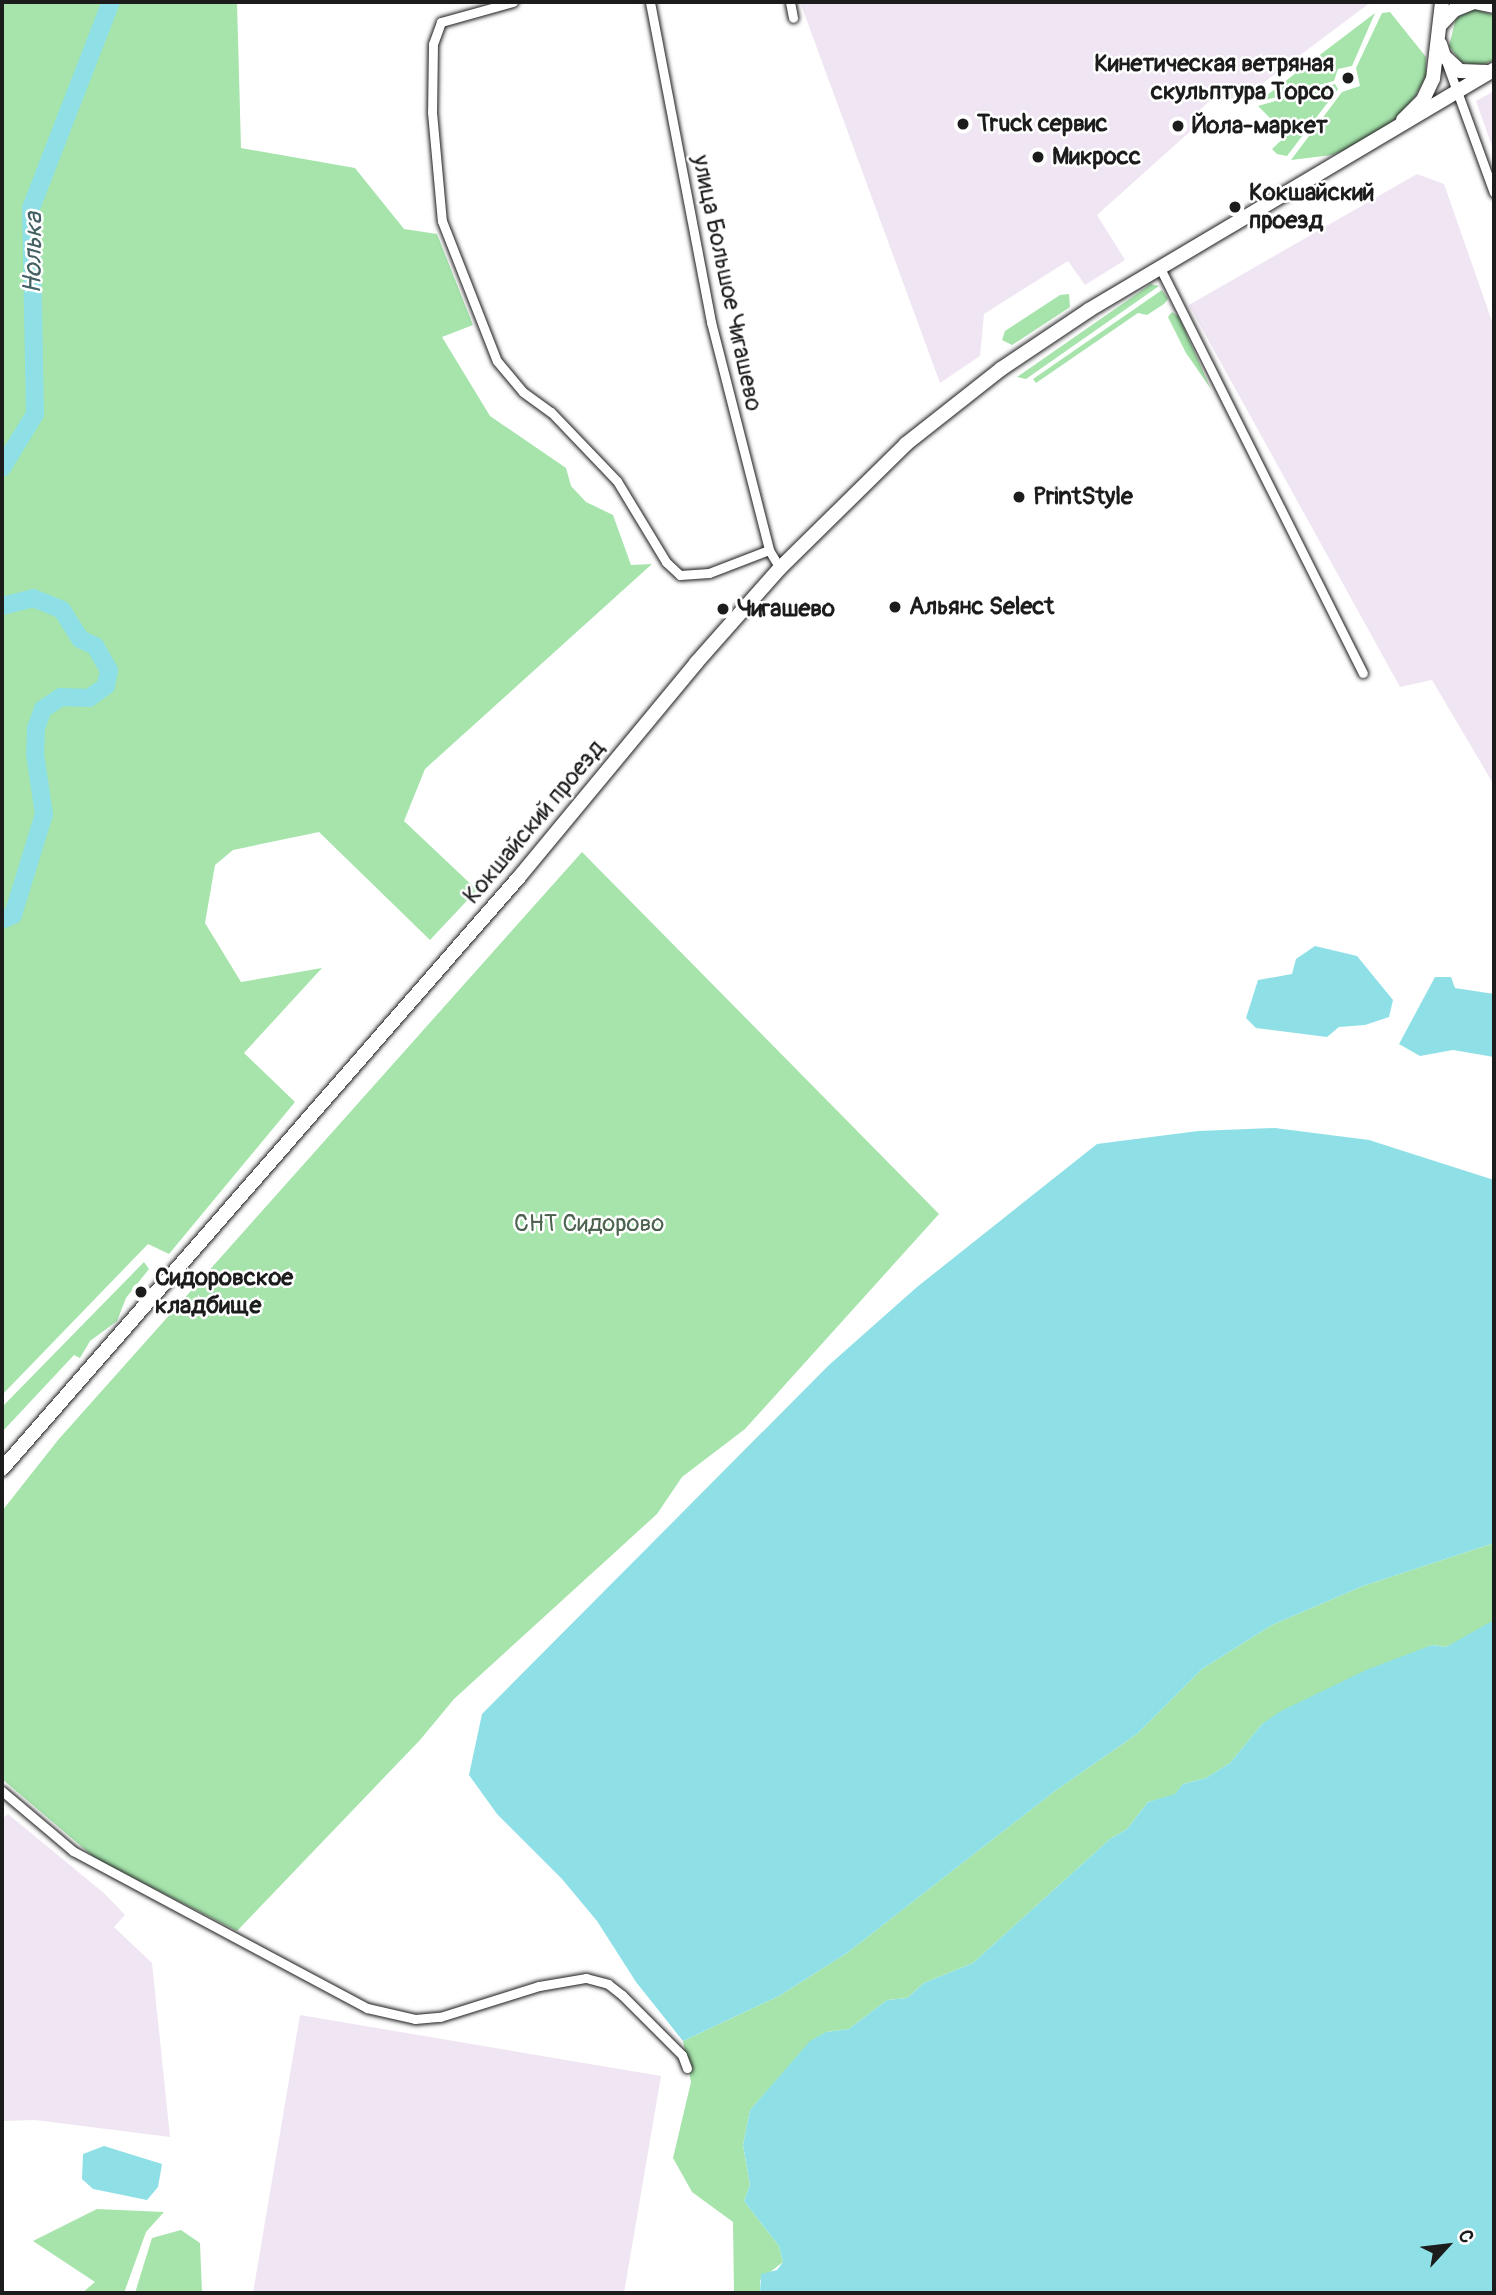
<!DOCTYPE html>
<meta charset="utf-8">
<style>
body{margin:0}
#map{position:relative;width:1496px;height:2295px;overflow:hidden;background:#fff;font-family:Pangolin,sans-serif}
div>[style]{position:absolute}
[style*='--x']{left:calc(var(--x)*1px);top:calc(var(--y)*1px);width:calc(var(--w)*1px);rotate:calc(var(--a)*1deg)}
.built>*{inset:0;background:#f0e5f2}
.green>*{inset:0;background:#a6e4ac}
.water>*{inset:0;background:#8ee0e6}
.river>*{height:18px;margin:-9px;padding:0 9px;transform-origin:9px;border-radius:9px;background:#8ee0e6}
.roads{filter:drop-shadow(0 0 2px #1c1c1c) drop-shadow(0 0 2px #1c1c1c)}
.minor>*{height:9px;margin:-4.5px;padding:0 4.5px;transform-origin:4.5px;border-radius:4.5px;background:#fff}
.primary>*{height:14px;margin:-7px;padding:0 7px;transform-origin:7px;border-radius:7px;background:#fff}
.dots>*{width:19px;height:19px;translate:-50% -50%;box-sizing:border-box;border:4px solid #fff;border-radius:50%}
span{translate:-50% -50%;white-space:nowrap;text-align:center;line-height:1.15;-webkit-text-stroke:5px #fff;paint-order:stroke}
.poi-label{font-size:24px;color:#1c1c1c;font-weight:700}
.right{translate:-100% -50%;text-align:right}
.left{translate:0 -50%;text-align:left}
.street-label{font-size:24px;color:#1c1c1c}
.park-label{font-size:24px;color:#4c624e}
.water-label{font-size:26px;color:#446163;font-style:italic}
.frame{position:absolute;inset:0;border:4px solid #1c1c1c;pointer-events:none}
.north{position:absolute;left:1412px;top:2211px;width:70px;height:70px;-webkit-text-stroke:5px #fff;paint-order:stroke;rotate:63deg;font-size:19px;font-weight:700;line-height:28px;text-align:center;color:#1c1c1c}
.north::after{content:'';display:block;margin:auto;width:24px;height:32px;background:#1c1c1c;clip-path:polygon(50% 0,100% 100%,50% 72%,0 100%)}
</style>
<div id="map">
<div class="built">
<i style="clip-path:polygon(800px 2px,1371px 2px,1235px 104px,1222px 89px,1200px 110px,1204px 119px,1097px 215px,1125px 260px,1085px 285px,1068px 261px,984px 314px,980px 356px,940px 383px)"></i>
<i style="clip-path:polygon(1494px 91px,1494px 152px,1476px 101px)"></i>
<i style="clip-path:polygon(1417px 174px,1444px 184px,1494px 327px,1494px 785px,1432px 680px,1400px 687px,1189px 305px)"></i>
<i style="clip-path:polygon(8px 1814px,105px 1894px,125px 1915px,114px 1927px,152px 1963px,170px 2137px,35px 2120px,2px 2121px,2px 1819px)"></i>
<i style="clip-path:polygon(300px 2015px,661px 2076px,624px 2293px,253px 2293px)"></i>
</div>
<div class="green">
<i style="clip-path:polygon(2px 2px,237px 2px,241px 148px,355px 168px,404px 229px,437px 234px,473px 325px,442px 337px,490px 416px,566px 468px,571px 486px,586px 502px,613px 515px,631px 565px,652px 564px,425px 769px,404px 821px,477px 890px,430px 940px,319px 832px,233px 850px,215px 865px,205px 923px,241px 982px,322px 968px,244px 1053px,295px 1102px,169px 1254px,148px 1244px,2px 1395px)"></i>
<i style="clip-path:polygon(1474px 9px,1494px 15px,1494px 60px,1480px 66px,1461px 62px,1449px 46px,1456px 18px)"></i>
<i style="clip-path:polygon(1390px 12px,1426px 57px,1426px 77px,1414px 98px,1393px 122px,1347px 149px,1332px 155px,1291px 160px,1342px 92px,1360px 86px,1356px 68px,1382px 13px)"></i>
<i style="clip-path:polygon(1375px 13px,1352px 66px,1338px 69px,1334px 81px,1258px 102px)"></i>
<i style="clip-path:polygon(1335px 84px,1338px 89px,1287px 156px,1277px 154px,1272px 149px,1287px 135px,1258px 106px)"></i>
<i style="clip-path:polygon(1151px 284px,1159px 286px,1026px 379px,1017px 377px)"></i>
<i style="clip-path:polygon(1162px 290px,1168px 299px,1164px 304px,1147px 315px,1138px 313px,1036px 383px,1033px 379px)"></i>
<i style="clip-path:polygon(1069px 294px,1070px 307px,1012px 345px,1002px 340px,1005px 331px,1060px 295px)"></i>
<i style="clip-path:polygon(1172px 312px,1179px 317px,1211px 389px,1186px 353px,1168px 317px)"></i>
<i style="clip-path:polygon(582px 852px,939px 1214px,745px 1429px,682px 1477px,657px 1514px,454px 1699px,420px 1740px,237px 1931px,95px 1858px,2px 1779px,2px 1511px,58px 1440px)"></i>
<i style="clip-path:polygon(144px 1262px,149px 1269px,126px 1298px,117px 1321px,90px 1341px,80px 1358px,74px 1355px,2px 1432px,2px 1407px)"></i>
<i style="clip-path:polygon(1494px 1543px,1492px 1624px,1446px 1647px,1432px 1645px,1262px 1724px,1230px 1763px,1206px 1778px,1183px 1784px,1175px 1795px,1148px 1802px,1127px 1829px,1110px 1839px,973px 1963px,924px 1983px,907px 1998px,887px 2000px,849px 2029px,826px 2032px,810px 2042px,750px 2110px,743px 2145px,750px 2185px,744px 2201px,779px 2246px,783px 2262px,760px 2280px,760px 2293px,734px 2293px,733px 2222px,692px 2192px,673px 2158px,691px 2082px,683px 2041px,779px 1996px,847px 1953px,1055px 1791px,1137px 1734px,1202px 1669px,1272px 1625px,1363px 1586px)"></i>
<i style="clip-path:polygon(97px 2209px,164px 2212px,146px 2232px,124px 2293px,82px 2293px,95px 2282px,33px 2241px)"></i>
<i style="clip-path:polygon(181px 2230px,200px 2243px,202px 2293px,135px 2293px,152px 2238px)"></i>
</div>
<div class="water">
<i style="clip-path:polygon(1315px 946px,1357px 956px,1393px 1000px,1389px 1017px,1365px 1025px,1339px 1027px,1327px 1037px,1256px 1028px,1246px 1018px,1258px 980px,1292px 974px,1296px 959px)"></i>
<i style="clip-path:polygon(1435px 977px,1451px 977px,1455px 988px,1494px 994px,1494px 1057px,1453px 1050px,1420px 1056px,1399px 1044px)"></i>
<i style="clip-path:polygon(1275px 1128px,1369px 1140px,1494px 1180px,1494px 1543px,1363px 1586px,1272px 1625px,1202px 1669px,1137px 1734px,1055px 1791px,847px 1953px,779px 1996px,683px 2041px,636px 1982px,597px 1921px,562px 1879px,497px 1814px,469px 1775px,482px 1714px,829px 1365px,917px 1287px,1097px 1144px,1198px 1131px)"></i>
<i style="clip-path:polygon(1494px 1620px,1494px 2293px,760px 2293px,761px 2274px,777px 2270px,783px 2262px,779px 2246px,744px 2201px,750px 2185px,743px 2145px,750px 2110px,810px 2041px,826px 2032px,849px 2029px,887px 2000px,907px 1998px,924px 1983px,973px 1963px,1110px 1839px,1127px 1829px,1148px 1802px,1175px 1794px,1183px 1784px,1206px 1778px,1230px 1763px,1262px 1724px,1281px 1711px,1366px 1670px,1432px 1645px,1446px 1647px)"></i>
<i style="clip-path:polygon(104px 2146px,162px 2164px,158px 2187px,147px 2200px,93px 2189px,82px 2179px,83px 2154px)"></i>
</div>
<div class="river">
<i style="--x:2;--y:468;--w:63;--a:-58.6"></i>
<i style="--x:35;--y:414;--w:206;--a:-91.1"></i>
<i style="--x:31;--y:208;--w:221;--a:-68.8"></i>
<i style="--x:2;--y:606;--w:32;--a:-14"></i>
<i style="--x:33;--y:598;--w:31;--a:22"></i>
<i style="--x:62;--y:610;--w:34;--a:58"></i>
<i style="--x:80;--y:639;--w:17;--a:25"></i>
<i style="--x:95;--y:646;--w:28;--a:60"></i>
<i style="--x:109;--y:670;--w:16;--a:101"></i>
<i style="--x:106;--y:686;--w:21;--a:145"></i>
<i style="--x:89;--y:698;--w:28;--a:-178"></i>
<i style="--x:61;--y:697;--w:22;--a:146"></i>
<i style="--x:43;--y:709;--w:20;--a:110"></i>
<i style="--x:36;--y:728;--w:26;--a:92"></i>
<i style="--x:35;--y:754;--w:61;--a:81.5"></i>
<i style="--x:44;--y:814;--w:106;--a:107.1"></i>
<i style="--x:13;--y:915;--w:12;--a:156"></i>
</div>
<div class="roads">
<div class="minor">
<i style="--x:513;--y:2;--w:75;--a:164.5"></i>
<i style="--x:441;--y:22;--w:23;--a:110"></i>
<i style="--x:433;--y:44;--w:68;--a:90.8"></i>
<i style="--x:432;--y:112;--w:109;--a:84.8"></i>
<i style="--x:442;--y:221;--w:150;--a:68.6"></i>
<i style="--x:497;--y:361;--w:40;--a:50"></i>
<i style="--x:523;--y:392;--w:34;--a:36"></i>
<i style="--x:551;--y:412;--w:95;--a:46.3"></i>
<i style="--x:617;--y:481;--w:95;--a:58.8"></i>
<i style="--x:666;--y:562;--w:19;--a:43"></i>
<i style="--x:680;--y:575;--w:29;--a:-4"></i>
<i style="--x:709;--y:573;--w:64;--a:-21"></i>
<i style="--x:650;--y:2;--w:326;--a:79.2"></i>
<i style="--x:711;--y:322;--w:235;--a:75.7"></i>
<i style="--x:769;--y:550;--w:21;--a:59"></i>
<i style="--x:790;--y:2;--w:16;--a:79"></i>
<i style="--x:1446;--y:61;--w:140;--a:70"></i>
<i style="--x:1160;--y:268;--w:453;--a:63.4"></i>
<i style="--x:2;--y:1791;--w:93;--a:40.2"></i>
<i style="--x:73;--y:1851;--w:333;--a:28.1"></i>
<i style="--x:367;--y:2008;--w:49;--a:12.9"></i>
<i style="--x:415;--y:2019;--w:25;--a:-5"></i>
<i style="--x:440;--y:2017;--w:104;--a:-17.4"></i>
<i style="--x:539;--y:1986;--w:48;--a:-9.7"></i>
<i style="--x:586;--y:1978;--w:23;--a:15"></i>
<i style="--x:608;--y:1984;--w:18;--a:38"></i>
<i style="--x:622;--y:1995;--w:85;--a:45"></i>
<i style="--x:682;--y:2055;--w:14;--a:69"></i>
</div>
<div class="primary">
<i style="--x:1474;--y:2;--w:20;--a:11"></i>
<i style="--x:1441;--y:24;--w:19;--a:-47"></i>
<i style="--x:1454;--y:10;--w:22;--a:-22"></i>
<i style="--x:1440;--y:44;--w:13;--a:72"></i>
<i style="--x:1444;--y:56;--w:22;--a:43"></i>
<i style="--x:1460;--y:71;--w:28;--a:2"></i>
<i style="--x:1403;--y:120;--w:28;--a:-45"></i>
<i style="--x:1423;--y:100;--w:23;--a:-65"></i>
<i style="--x:1433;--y:79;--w:78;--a:-83.3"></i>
<i style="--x:2;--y:1469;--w:787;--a:-48.86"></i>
<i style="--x:520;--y:876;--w:276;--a:-50.4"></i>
<i style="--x:696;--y:663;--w:127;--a:-48.5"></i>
<i style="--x:780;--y:568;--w:177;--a:-44.5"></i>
<i style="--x:906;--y:444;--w:121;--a:-38.3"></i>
<i style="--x:1001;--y:369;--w:106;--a:-33.8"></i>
<i style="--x:1089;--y:310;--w:471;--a:-30.7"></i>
</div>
</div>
<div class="dots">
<i style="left:1348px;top:78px;background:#1c1c1c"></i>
<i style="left:963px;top:124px;background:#1c1c1c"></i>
<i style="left:1178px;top:126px;background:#1c1c1c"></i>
<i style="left:1038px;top:157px;background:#1c1c1c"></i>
<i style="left:1235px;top:207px;background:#1c1c1c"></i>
<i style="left:1019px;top:497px;background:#1c1c1c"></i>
<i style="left:895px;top:607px;background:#1c1c1c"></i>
<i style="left:723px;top:609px;background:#1c1c1c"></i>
<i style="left:141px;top:1292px;background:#1c1c1c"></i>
</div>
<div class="poi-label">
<span class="right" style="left:1334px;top:78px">Кинетическая ветряная<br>скульптура Торсо</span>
<span class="left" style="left:977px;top:124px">Truck сервис</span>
<span class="left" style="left:1192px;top:126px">Йола-маркет</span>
<span class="left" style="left:1052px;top:157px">Микросс</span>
<span class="left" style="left:1249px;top:207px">Кокшайский<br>проезд</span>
<span class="left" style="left:1033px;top:497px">PrintStyle</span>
<span class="left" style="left:909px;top:607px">Альянс Select</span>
<span class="left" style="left:737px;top:609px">Чигашево</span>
<span class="left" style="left:155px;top:1292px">Сидоровское<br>кладбище</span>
</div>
<div class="street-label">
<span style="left:727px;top:283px;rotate:78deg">улица Большое Чигашево</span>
<span style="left:534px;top:822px;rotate:-50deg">Кокшайский проезд</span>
</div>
<div class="park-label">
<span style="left:589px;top:1224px">СНТ Сидорово</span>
</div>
<div class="water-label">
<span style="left:34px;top:253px;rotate:-89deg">Нолька</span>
</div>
<div class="frame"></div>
<div class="north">С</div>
</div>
